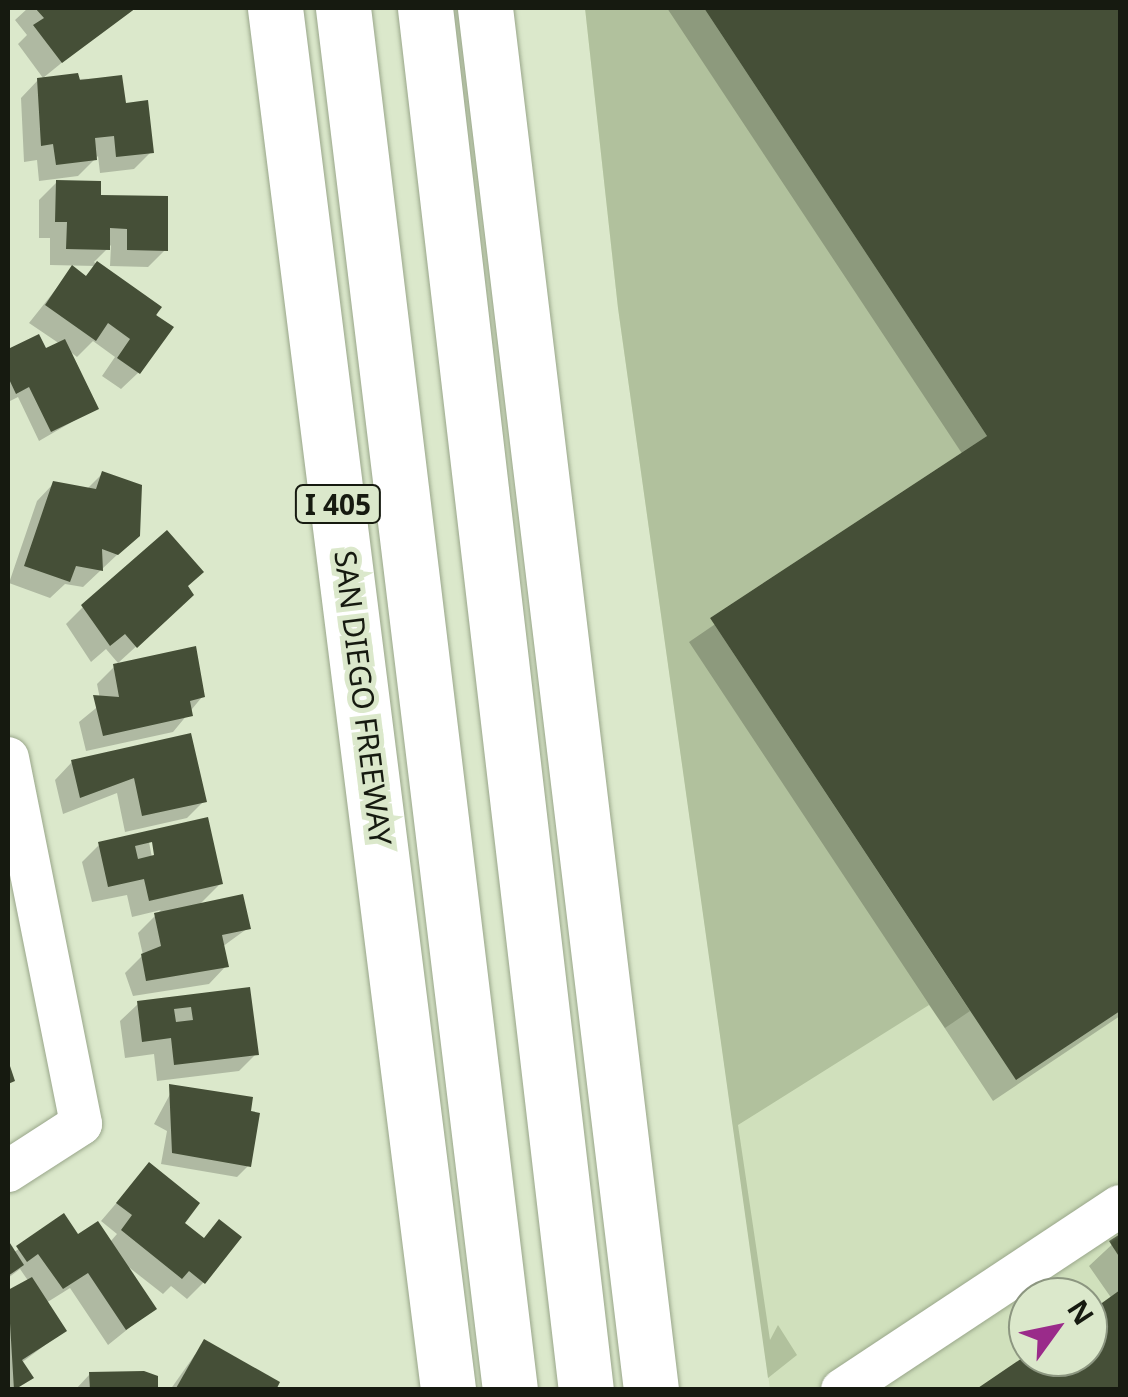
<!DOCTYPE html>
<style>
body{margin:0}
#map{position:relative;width:1128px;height:1397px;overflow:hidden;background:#dbe8cb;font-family:"Noto Sans",sans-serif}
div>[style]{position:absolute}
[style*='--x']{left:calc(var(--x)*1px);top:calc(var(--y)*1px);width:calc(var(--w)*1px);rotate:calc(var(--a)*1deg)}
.built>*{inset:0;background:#d0e0bc}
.green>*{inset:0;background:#b1c19d}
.shadow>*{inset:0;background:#0003}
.building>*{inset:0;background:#454f37}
.roads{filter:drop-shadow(0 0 2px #99a68a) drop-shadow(0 0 2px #99a68a)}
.minor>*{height:42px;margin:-21px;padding:0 21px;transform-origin:21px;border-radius:21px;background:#fff}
.highway>*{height:55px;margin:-27.5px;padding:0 27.5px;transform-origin:27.5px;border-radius:27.5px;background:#fff}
span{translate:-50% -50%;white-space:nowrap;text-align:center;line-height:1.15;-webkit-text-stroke:10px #dbe8cb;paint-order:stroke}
.shield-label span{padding:2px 8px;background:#dbe8cb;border:2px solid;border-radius:8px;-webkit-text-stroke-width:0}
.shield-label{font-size:28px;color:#161a10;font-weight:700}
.street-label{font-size:30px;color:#161a10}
.frame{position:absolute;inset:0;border:10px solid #161a10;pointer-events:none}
.north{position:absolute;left:1008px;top:1277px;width:100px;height:100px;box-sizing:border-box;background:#dbe8cb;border:2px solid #8c9680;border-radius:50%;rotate:57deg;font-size:28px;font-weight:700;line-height:40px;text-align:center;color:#161a10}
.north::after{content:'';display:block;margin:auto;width:35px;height:45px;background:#9a2b8a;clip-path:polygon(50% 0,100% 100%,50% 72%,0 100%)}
</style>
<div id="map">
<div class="built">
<i style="clip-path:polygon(evenodd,585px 8px,1120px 8px,1120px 1389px,770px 1389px,618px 308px,585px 8px,1028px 1297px,1088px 1297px,1088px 1357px,1028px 1357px,1028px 1297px)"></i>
</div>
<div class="green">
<i style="clip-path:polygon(585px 8px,704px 8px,987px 436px,710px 618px,970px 1011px,945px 1028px,929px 1005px,738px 1125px,770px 1340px,778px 1325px,797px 1355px,768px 1378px,618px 308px)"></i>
</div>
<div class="shadow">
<i style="clip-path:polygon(28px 8px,129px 8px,43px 78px,18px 44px,27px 35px,15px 20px)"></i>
<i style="clip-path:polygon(667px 8px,1120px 8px,1120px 1016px,993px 1101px,689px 642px,963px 455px)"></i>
<i style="clip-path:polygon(120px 78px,123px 106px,151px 152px,134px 169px,100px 173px,98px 156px,78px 176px,39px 181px,37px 160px,24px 162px,21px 98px,38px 80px)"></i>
<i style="clip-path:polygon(57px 182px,98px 197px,165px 250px,148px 267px,110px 266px,111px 245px,94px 262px,159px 308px,139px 372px,121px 389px,102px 376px,115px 357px,93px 341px,77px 357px,68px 350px,96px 408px,39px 441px,18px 397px,8px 402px,8px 352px,38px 337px,45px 351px,60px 344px,29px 323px,72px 269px,84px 278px,96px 266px,50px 265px,50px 238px,39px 238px,39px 200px)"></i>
<i style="clip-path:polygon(102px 474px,119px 553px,83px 587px,65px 584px,50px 598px,9px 583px,37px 501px,54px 483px,86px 490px)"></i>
<i style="clip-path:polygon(185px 587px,174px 612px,118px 663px,106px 649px,91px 662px,66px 624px,83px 607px)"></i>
<i style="clip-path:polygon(114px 667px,202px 697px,173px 732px,86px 751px,79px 722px,101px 704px,97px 684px)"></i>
<i style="clip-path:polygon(190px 736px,204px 801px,187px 818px,125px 832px,117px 793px,63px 814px,55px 780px,72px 762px)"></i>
<i style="clip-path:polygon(evenodd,206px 820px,221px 883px,197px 907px,248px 928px,222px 947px,226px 966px,209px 984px,133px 996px,125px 973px,143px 955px,138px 933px,161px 910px,132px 917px,127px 895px,92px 902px,82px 862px,99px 845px,206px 820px,149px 842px,154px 842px,154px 868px,149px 842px)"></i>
<i style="clip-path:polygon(248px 990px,256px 1054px,239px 1071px,157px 1081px,154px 1054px,125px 1058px,120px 1021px,138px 1004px)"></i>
<i style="clip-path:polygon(175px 1085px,248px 1166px,237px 1177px,161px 1164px,167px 1131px,154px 1124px)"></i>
<i style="clip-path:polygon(149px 1165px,204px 1282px,187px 1299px,171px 1286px,163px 1294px,126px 1265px,154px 1308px,108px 1345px,70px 1288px,46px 1303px,64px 1331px,21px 1363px,31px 1378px,8px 1390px,8px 1295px,29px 1282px,20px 1269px,8px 1278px,8px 1245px,13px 1253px,64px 1217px,78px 1237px,110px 1242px,117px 1234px,101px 1221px)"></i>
<i style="clip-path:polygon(1120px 1237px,1120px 1390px,980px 1390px,1088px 1357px,1088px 1316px,1112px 1299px,1089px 1266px)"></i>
<i style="clip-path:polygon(204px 1342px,273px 1390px,170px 1390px)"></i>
<i style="clip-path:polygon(90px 1374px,156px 1390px,75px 1390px)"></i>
</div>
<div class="building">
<i style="clip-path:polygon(35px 8px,136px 8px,62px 63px,33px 25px,44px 18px)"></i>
<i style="clip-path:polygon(704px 8px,1120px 8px,1120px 1011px,1016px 1080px,710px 618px,987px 436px)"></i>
<i style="clip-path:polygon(78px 73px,80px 80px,122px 75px,126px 103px,148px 100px,154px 153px,116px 157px,114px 136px,95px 138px,97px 160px,56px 165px,53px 144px,41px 146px,37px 78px)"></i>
<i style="clip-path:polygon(56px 180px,101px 181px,101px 195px,168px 196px,168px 251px,127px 250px,127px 229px,110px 228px,110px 250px,66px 249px,67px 222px,55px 222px)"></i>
<i style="clip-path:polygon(97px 261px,162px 307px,156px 315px,174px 327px,140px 374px,117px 358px,130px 339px,108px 323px,96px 341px,45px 305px,72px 265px,86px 276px)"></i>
<i style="clip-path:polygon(39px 334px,46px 348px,65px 339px,99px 409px,51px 432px,29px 387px,16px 394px,8px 377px,8px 349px)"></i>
<i style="clip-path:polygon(102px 471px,142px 485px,140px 536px,118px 555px,102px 549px,103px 571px,76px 566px,70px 582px,24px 566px,53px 481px,96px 489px)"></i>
<i style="clip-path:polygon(167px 530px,204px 572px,188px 586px,194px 595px,137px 648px,125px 634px,110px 646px,81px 605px)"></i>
<i style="clip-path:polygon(196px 646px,205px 697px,190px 701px,193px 716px,103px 736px,93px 695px,119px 697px,113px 664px)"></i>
<i style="clip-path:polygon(191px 733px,207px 802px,142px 816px,134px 778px,80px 798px,71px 760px)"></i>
<i style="clip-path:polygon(evenodd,208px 817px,223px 884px,149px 901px,144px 879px,108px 887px,98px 842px,208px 817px,152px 842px,154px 855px,138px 859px,135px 846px,152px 842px)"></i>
<i style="clip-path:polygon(243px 894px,251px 929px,222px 935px,229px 967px,146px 981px,141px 954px,161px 946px,154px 913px)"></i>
<i style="clip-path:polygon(evenodd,250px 987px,259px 1055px,174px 1065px,171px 1038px,142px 1042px,137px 1001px,250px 987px,191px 1007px,193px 1020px,176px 1022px,174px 1009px,191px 1007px)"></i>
<i style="clip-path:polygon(8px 1060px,15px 1081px,8px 1084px)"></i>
<i style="clip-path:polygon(169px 1084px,253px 1097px,251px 1111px,260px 1113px,251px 1167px,172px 1153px)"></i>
<i style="clip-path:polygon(149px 1162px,200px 1203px,185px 1223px,204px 1238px,219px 1219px,242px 1237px,205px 1284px,189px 1271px,182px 1279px,121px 1230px,132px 1215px,116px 1203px)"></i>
<i style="clip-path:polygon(64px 1213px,78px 1234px,98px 1221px,157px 1309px,126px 1330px,88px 1273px,63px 1289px,38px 1254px,27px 1262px,16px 1246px)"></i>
<i style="clip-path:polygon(1120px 1234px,1120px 1258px,1109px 1241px)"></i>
<i style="clip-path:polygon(8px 1240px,24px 1265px,8px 1276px)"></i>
<i style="clip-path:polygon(32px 1277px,67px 1331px,22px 1360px,34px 1378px,14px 1390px,8px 1290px)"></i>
<i style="clip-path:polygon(1120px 1290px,1120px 1390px,975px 1390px,1028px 1354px,1088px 1357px,1088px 1313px)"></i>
<i style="clip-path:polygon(204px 1339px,280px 1382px,276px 1390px,175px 1390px)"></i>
<i style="clip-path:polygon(144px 1371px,158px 1376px,158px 1390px,90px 1390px,89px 1372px)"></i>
</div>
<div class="roads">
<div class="minor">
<i style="--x:8;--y:758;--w:373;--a:78.7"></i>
<i style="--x:81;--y:1124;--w:87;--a:147.2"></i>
<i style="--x:842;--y:1390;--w:333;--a:-33.5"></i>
</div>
<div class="highway">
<i style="--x:275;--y:8;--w:1393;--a:82.86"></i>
<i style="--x:343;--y:8;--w:1392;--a:83.11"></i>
<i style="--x:425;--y:8;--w:1391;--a:83.36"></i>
<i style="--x:485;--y:8;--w:1392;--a:83.15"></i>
</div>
</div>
<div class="shield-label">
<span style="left:338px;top:504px">I 405</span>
</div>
<div class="street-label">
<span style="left:363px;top:698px;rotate:83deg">SAN DIEGO FREEWAY</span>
</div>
<div class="frame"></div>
<div class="north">N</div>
</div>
